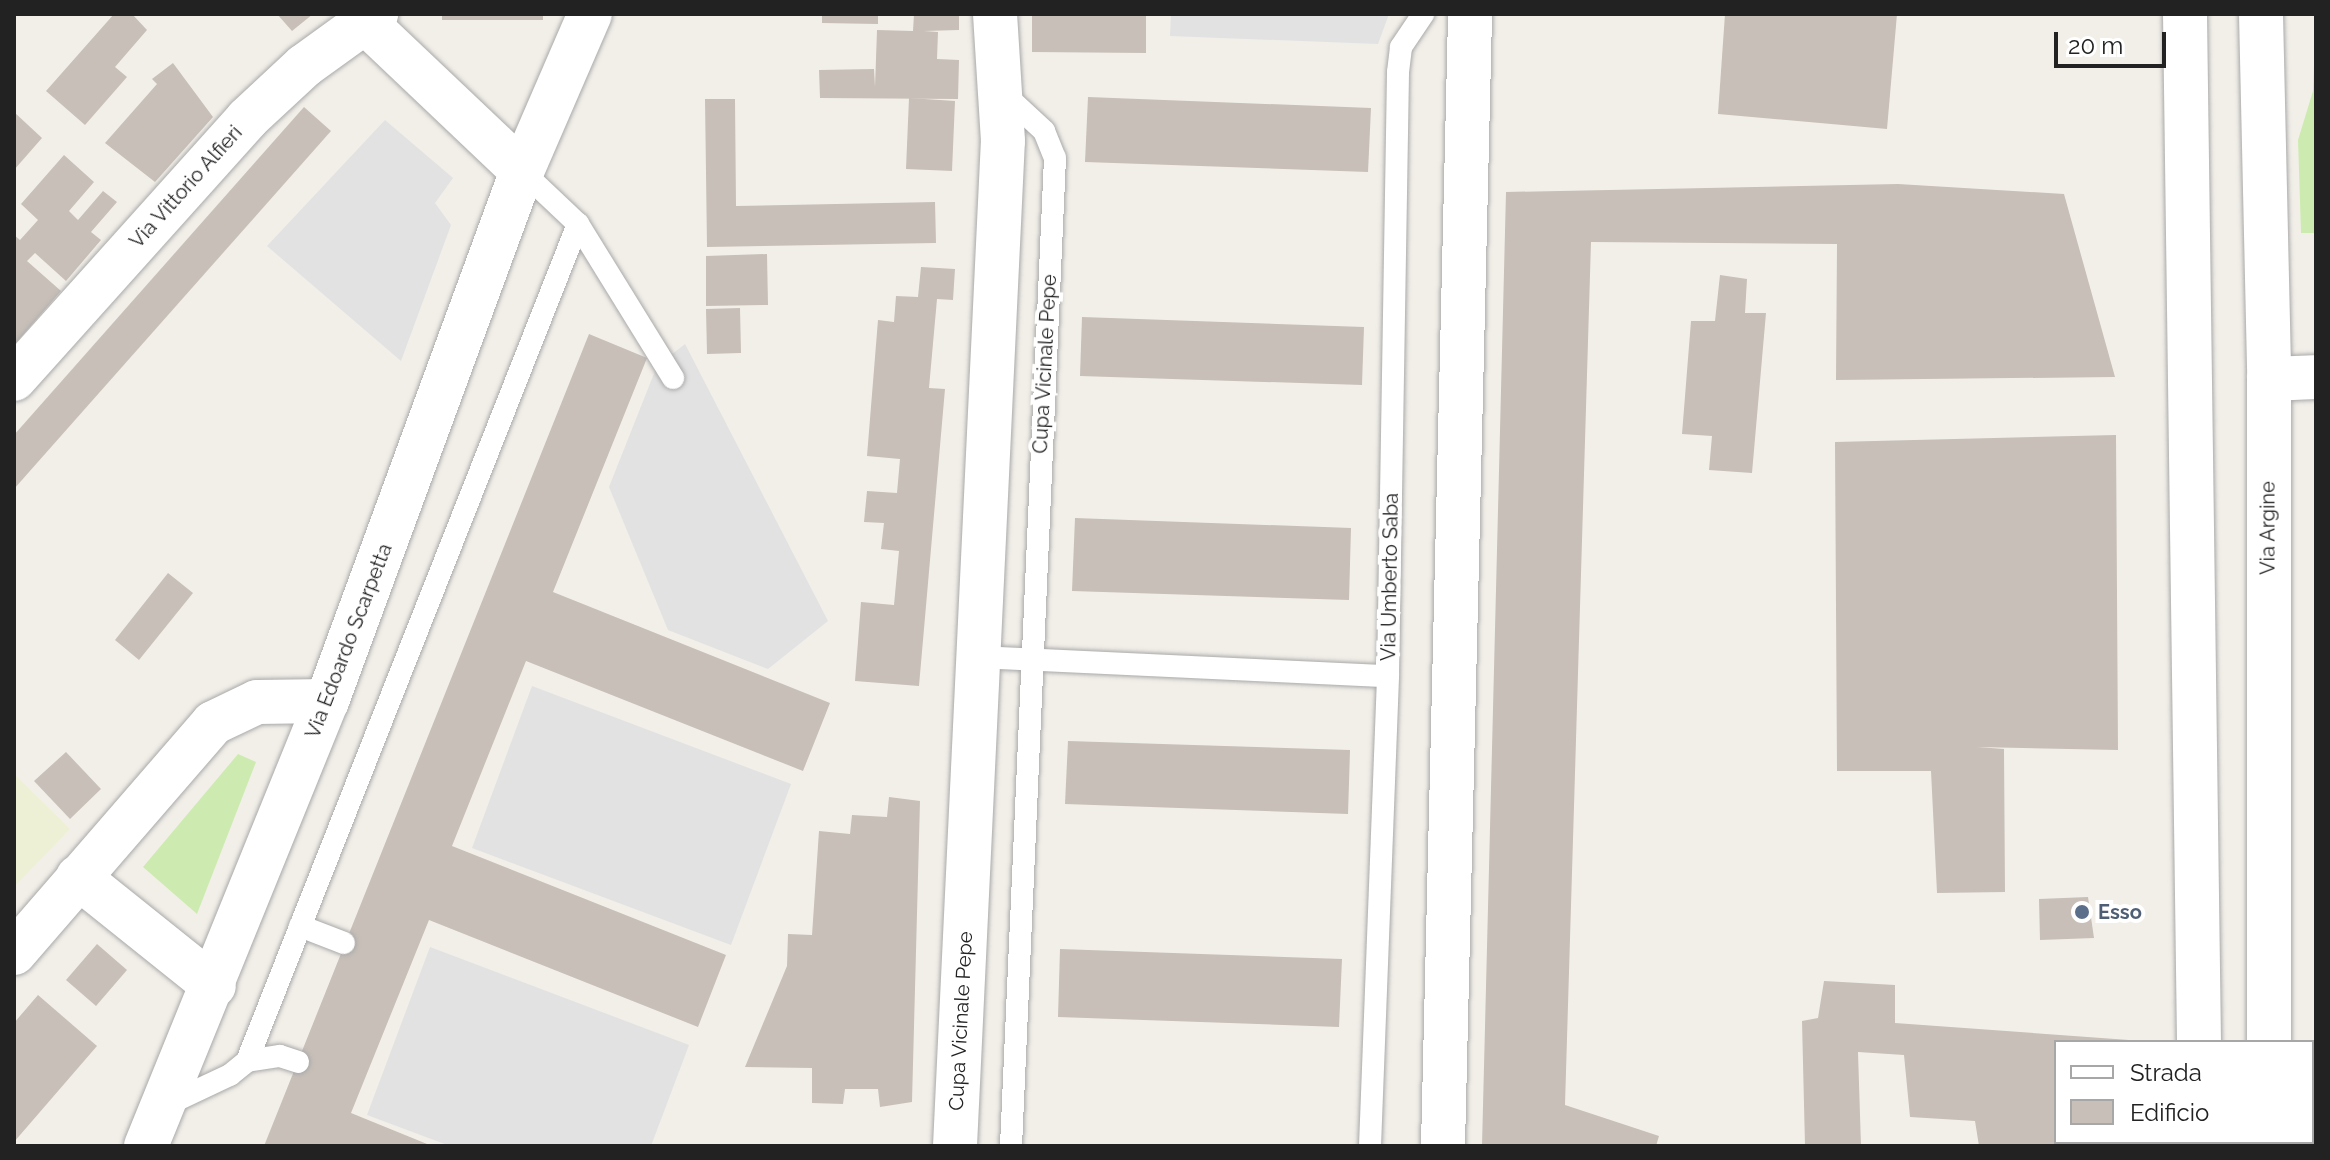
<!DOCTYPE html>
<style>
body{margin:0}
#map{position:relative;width:2330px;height:1160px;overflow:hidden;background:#f2efe9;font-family:Raleway,sans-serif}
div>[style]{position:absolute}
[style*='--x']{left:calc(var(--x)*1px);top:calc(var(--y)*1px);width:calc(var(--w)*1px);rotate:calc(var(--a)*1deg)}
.farmland>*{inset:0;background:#eef0d5}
.grass>*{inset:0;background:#cdebb0}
.parking>*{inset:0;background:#e2e2e2}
.building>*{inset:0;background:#c7bfb8}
.roads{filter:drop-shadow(0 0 2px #a9a9a9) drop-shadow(0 0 2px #a9a9a9)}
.service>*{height:22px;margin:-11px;padding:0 11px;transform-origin:11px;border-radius:11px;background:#fff}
.minor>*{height:44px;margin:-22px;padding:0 22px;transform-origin:22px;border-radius:22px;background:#fff}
.tertiary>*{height:44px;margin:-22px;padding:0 22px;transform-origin:22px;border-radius:22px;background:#fff}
.dots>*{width:22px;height:22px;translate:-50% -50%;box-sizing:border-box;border:4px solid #fff;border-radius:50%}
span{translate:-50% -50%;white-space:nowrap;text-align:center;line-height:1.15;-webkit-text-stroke:8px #fff;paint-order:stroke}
.street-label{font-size:20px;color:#222}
.service-label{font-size:20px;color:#4e5e75;font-weight:700}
.left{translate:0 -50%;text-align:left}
.frame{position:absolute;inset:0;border:16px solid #222;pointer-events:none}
.legend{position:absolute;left:2054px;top:1040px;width:260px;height:104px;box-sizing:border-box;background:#fff;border:2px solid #a7a7a7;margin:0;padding:10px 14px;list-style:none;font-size:24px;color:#222}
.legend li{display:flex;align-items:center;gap:16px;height:40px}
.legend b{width:40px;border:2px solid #a7a7a7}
.scale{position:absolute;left:2054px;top:32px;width:112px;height:36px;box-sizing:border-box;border:4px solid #222;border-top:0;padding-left:10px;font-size:24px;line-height:28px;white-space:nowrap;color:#222;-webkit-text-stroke:6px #fff;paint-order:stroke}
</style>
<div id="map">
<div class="farmland">
<i style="clip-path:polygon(14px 774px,70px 829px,14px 887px)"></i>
</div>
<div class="grass">
<i style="clip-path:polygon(2316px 14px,2316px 233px,2301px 233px,2298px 140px,2313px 91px)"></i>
<i style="clip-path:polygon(238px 754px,256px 762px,197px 914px,143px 867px)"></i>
</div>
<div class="parking">
<i style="clip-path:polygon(1171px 14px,1389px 14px,1378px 44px,1170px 36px)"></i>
<i style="clip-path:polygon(385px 120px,453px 178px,435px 203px,451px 225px,401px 361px,267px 246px)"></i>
<i style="clip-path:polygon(685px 344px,828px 621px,768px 669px,668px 630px,609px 487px,657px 366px)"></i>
<i style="clip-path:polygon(532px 686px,791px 784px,731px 945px,472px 848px)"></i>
<i style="clip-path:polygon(430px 947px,689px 1045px,651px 1146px,450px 1146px,367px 1115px)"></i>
</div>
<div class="building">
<i style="clip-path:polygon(114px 14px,132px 14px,147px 30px,115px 67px,127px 77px,85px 125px,46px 91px)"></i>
<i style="clip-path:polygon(277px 14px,313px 14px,292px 31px)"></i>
<i style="clip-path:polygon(442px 14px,543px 14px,543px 20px,442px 20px)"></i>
<i style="clip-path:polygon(822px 14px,878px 14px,878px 24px,822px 23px)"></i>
<i style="clip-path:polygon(914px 14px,959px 14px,959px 30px,924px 31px,938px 32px,937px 59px,959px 60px,958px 99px,820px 98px,819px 70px,874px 69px,875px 87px,877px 30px,913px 31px)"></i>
<i style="clip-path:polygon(1032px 14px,1146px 14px,1146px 53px,1032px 52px)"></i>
<i style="clip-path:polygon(1725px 14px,1897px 14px,1887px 129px,1718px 114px)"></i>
<i style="clip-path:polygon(173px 63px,213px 117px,155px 182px,105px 143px,157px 84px,152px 79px)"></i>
<i style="clip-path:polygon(1088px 97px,1371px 108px,1368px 172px,1085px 162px)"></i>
<i style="clip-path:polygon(909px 98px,955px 101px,952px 171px,906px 169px)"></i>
<i style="clip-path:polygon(705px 99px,735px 99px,736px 206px,935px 202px,936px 243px,707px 247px)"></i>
<i style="clip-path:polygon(304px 107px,331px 131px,14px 489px,14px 435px)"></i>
<i style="clip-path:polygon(14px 112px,42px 138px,14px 170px)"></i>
<i style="clip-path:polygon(64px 155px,94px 182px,69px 211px,78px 220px,103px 191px,117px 202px,91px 232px,101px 240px,66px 281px,35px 253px,27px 261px,61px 291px,14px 345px,14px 235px,20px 240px,38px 220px,21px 204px)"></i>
<i style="clip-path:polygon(1898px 184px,2064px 194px,2115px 377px,1836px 380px,1837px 244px,1591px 242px,1565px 1105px,1659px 1136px,1656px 1146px,1482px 1146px,1506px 192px)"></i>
<i style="clip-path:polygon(767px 254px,768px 305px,706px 306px,706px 256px)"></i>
<i style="clip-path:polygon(921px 267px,955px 269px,953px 300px,937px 299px,929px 388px,945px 389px,919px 686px,855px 681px,861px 602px,894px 605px,899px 551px,881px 549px,884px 523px,864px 522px,867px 491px,897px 493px,900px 459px,867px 456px,878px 320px,894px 322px,896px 296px,918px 297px)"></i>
<i style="clip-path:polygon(1720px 275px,1747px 279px,1745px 313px,1766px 313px,1752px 473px,1709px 470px,1712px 436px,1682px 434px,1691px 321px,1715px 321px)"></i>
<i style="clip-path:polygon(740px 308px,741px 353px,707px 354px,706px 309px)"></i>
<i style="clip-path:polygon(1082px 317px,1364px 327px,1362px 385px,1080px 376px)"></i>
<i style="clip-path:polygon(589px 334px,647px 358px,553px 592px,830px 703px,803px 771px,526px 661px,452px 846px,726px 955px,698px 1027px,429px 920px,351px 1113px,432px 1146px,264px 1146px)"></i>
<i style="clip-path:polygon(2116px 435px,2118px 750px,1977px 747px,2004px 749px,2005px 892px,1937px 893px,1931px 771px,1837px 771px,1835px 442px)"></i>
<i style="clip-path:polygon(1075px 518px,1351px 528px,1349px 600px,1072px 591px)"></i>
<i style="clip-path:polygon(168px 573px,193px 593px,139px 660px,115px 640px)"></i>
<i style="clip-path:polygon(1068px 741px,1350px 750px,1348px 814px,1065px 804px)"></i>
<i style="clip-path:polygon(66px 752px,101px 789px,70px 819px,34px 781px)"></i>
<i style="clip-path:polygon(889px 797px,920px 801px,912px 1102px,880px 1107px,878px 1089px,845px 1089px,843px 1104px,812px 1103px,812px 1068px,745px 1067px,787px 966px,788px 934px,812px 935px,819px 831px,850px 834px,852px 815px,887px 817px)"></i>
<i style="clip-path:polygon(2088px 897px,2094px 938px,2040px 940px,2039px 899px)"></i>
<i style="clip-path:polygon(97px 944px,127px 970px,96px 1006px,66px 980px)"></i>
<i style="clip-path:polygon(1060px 949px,1342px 959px,1339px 1027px,1058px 1017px)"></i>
<i style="clip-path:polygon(1824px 981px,1895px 985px,1895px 1023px,2129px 1040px,2056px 1042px,2056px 1142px,2127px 1146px,1979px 1146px,1975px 1121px,1910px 1117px,1904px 1055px,1858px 1052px,1861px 1146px,1805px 1146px,1802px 1021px,1818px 1018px)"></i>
<i style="clip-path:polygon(38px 995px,97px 1046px,14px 1142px,14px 1023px)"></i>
</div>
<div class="roads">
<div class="service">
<i style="--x:1001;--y:91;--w:59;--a:42.9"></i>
<i style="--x:1044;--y:131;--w:29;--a:68"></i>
<i style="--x:1055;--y:158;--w:989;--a:92.55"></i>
<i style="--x:522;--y:171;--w:77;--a:43.4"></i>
<i style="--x:578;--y:224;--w:181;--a:58.3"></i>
<i style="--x:978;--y:657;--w:410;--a:2.7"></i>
<i style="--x:300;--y:926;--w:47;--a:21.1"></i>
<i style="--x:247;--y:1061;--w:33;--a:-9"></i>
<i style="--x:280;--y:1056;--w:19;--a:18"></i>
<i style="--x:164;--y:1106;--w:73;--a:-25.2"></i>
<i style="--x:230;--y:1075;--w:22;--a:-39"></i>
<i style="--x:247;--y:1061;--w:900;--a:-68.42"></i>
<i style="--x:1370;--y:1146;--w:470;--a:-87.8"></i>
<i style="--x:1388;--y:676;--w:604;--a:-89.05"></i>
<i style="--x:1398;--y:72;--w:25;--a:-83"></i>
<i style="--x:1401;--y:47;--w:40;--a:-56"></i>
</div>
<div class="minor">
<i style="--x:365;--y:22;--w:216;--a:43.5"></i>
<i style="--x:14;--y:379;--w:349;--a:-48.1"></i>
<i style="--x:247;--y:119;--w:78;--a:-42.9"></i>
<i style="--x:304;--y:66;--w:89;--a:-35.8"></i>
<i style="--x:2269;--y:379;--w:47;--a:-2.4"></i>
<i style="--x:78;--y:877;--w:174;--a:38.7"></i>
<i style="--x:14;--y:953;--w:304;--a:-49.1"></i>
<i style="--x:213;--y:723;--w:49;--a:-25.5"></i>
<i style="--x:257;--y:702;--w:70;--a:-0.8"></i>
<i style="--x:146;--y:1146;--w:480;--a:-67.9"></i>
<i style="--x:327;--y:701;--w:565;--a:-69.8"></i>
<i style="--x:522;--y:171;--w:171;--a:-66.6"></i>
<i style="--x:955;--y:1146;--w:1006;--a:-87.27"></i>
<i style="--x:1003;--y:141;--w:127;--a:-93.6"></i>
<i style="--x:1443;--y:1146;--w:1132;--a:-88.63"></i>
</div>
<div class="tertiary">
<i style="--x:2185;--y:14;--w:1028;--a:89.22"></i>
<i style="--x:2261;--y:14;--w:365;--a:88.7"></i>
<i style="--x:2269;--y:379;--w:663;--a:90"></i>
<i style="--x:2200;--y:1142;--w:4;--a:90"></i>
<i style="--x:2270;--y:1142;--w:4;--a:90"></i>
</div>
</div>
<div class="dots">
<i style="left:2082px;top:912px;background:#5c6f8a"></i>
</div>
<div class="street-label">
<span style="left:186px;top:187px;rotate:-48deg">Via Vittorio Alfieri</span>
<span style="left:1045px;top:364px;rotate:-87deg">Cupa Vicinale Pepe</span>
<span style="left:2268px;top:528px;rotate:-90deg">Via Argine</span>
<span style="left:1390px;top:577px;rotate:-89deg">Via Umberto Saba</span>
<span style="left:349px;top:641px;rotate:-69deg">Via Edoardo Scarpetta</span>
<span style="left:961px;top:1021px;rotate:-87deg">Cupa Vicinale Pepe</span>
</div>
<div class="service-label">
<span class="left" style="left:2098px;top:912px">Esso</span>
</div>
<div class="frame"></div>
<ul class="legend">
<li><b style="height:10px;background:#fff"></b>Strada</li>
<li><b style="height:22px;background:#c7bfb8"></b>Edificio</li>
</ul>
<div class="scale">20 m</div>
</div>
